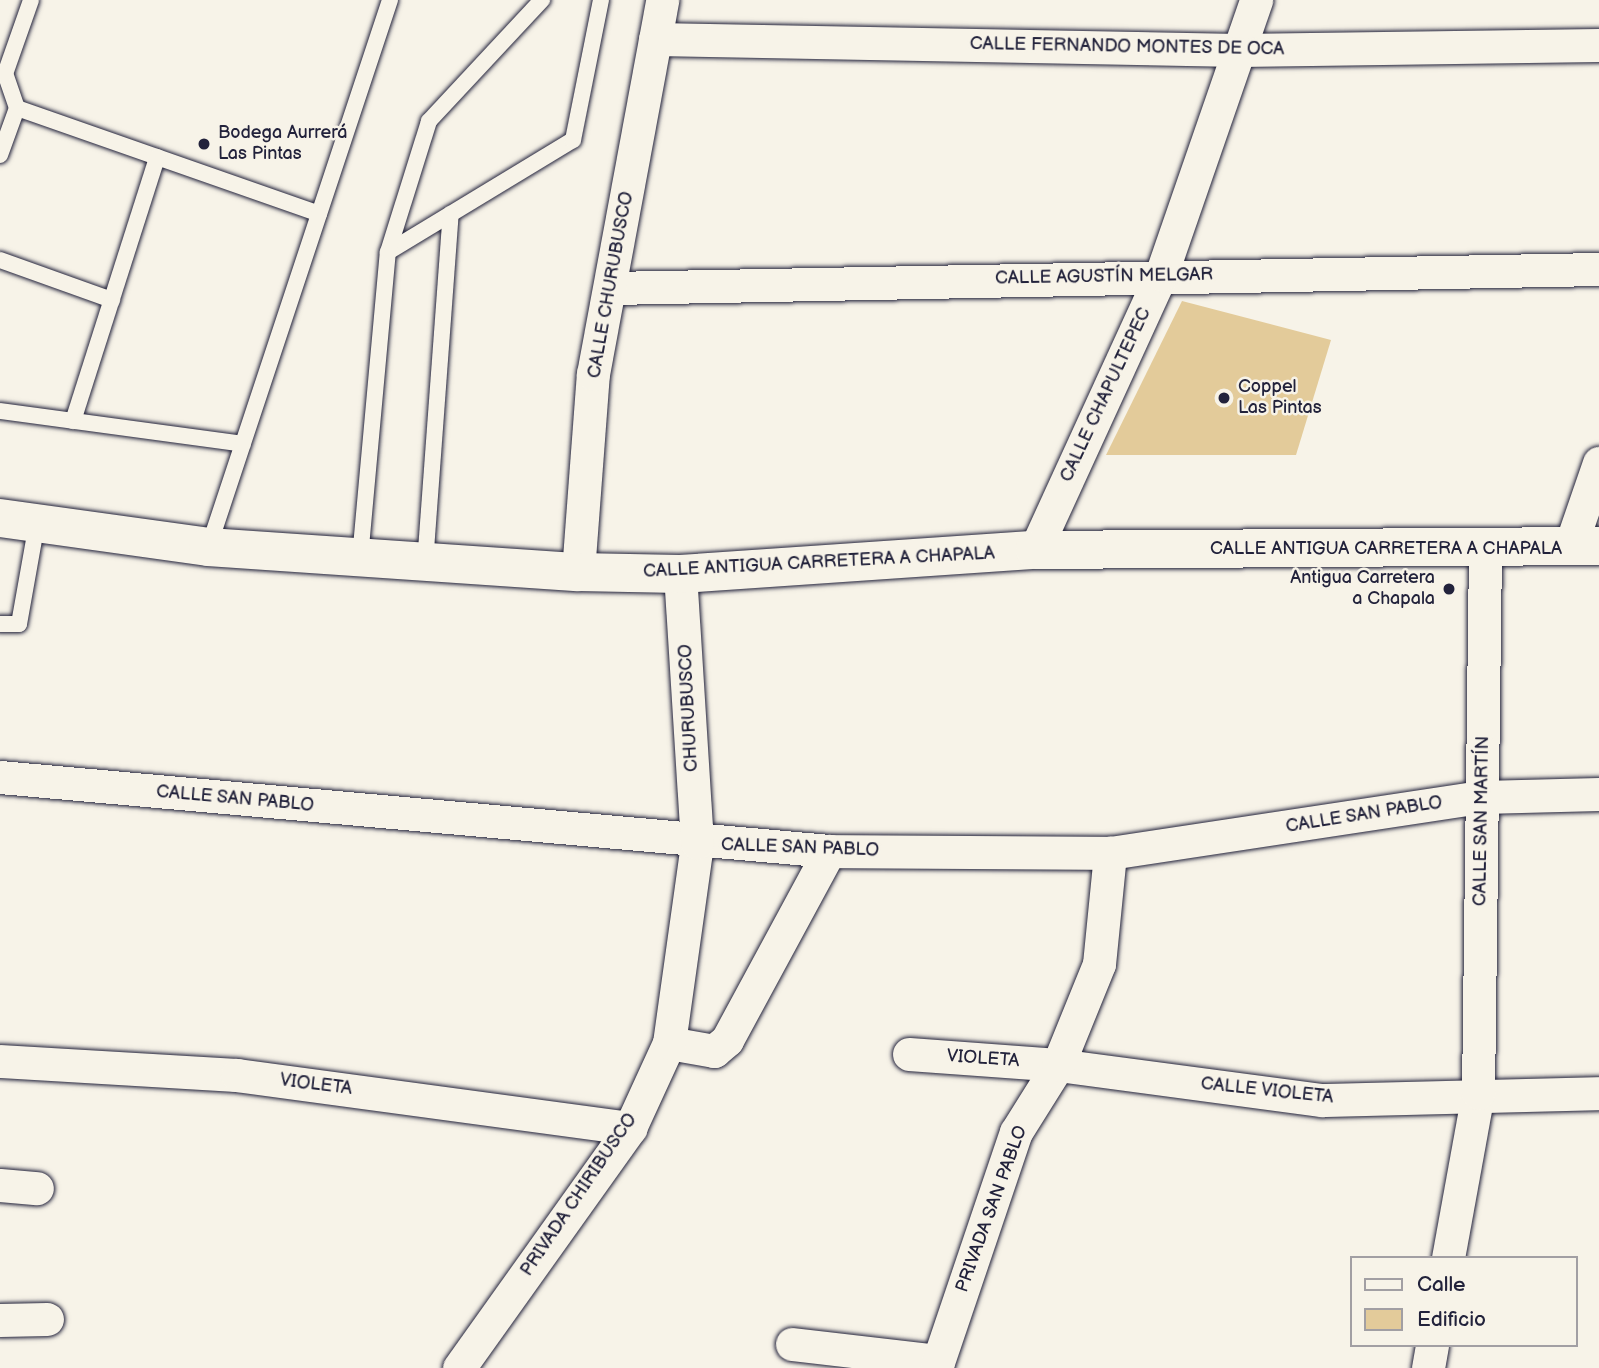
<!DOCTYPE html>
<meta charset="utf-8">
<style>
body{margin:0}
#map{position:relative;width:1599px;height:1368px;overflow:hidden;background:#f7f3e8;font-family:"Balsamiq Sans",sans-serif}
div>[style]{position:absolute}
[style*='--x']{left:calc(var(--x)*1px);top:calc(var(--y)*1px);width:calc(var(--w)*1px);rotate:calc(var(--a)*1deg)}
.building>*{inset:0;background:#e3cb9a}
.roads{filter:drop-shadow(0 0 2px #22223b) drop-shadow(0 0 2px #22223b)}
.service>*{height:16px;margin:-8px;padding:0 8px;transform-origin:8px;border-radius:8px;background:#f7f3e8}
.minor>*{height:33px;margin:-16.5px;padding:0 16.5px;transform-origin:16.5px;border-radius:16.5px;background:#f7f3e8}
.secondary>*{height:38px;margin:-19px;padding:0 19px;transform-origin:19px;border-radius:19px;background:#f7f3e8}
.dots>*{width:19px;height:19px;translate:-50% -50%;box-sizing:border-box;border:4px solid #f7f3e8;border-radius:50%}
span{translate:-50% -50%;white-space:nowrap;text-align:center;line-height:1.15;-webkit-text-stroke:5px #f7f3e8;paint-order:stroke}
.street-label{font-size:18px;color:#22223b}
.poi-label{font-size:18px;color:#22223b}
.left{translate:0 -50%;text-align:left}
.right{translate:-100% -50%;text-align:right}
.legend{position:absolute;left:1350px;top:1256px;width:228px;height:91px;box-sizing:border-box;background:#f7f3e8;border:2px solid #a29fa3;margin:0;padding:9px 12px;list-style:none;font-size:21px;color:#22223b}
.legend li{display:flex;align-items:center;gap:14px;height:35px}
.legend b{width:35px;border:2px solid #a29fa3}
</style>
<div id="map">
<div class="building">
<i style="clip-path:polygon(1182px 301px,1331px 340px,1296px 455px,1106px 455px)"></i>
</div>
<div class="roads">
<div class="service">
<i style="--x:17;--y:108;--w:320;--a:19.3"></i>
<i style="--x:0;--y:155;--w:50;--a:-70.1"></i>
<i style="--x:17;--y:108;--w:36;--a:-109"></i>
<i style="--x:5;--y:74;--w:78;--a:-70.6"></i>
<i style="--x:388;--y:252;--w:216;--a:-31.2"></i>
<i style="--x:573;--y:140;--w:143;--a:-78.7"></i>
<i style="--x:0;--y:260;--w:119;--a:19.7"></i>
<i style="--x:0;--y:411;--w:245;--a:7.7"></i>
<i style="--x:73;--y:421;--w:277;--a:-72.3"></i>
<i style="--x:209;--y:546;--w:575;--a:-71.66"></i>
<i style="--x:360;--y:558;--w:307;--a:-84.8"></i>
<i style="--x:388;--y:252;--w:137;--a:-72.6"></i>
<i style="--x:429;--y:121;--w:166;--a:-47"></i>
<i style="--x:425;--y:564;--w:351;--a:-85.8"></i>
<i style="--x:0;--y:624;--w:19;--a:0"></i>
<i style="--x:19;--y:624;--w:103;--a:-79.9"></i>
</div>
<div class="minor">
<i style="--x:655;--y:39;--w:584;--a:1.08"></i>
<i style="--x:1239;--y:50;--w:360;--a:-0.8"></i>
<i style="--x:610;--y:288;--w:989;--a:-1.1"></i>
<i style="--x:1570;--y:547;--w:89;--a:-71"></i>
<i style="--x:1035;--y:550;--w:302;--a:-65.4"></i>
<i style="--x:1161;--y:275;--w:291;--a:-70.9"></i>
<i style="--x:578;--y:572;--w:199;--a:-85.7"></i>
<i style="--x:593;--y:374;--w:380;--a:-79.5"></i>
<i style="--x:0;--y:777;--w:832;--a:5.1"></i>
<i style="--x:829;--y:851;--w:281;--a:0.4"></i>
<i style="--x:1110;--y:853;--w:376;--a:-8.6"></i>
<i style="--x:1482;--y:797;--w:117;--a:-1.5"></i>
<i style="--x:669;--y:1043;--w:46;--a:10.1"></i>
<i style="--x:714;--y:1051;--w:17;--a:-40"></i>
<i style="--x:727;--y:1040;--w:215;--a:-61.6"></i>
<i style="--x:909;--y:1054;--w:149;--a:4.2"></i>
<i style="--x:1058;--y:1065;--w:266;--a:7.6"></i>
<i style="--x:1322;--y:1100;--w:277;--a:-1.4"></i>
<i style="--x:0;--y:1061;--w:237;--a:3.4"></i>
<i style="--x:237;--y:1075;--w:397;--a:7.7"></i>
<i style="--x:0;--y:1185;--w:37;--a:5"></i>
<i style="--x:1448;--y:1258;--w:168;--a:-79.7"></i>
<i style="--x:1478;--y:1093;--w:544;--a:-89.26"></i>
<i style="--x:0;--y:1320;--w:47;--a:-1.2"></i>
<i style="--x:792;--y:1344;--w:147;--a:6.6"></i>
<i style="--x:459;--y:1368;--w:295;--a:-54.5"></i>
<i style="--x:630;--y:1128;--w:94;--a:-65.4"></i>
<i style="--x:669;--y:1043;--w:202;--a:-82"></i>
<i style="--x:697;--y:843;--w:270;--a:-93.6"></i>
<i style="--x:936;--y:1368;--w:249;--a:-71.3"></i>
<i style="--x:1016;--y:1132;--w:79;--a:-57.9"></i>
<i style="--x:1058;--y:1065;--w:109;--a:-67.9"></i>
<i style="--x:1099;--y:964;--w:112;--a:-84.3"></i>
<i style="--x:1428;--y:1368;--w:23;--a:-80"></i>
</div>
<div class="secondary">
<i style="--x:0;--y:518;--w:210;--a:7.9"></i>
<i style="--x:208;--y:547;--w:371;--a:3.9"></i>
<i style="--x:578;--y:572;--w:102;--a:1.1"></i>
<i style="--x:680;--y:574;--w:356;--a:-3.9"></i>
<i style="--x:1035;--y:550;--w:564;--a:-0.41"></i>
</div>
</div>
<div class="dots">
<i style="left:204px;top:144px;background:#22223b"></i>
<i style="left:1224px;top:398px;background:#22223b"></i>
<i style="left:1449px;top:589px;background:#22223b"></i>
</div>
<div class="street-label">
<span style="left:1127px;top:47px;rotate:1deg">CALLE FERNANDO MONTES DE OCA</span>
<span style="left:1104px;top:277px;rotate:-1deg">CALLE AGUSTÍN MELGAR</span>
<span style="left:611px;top:285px;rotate:-80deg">CALLE CHURUBUSCO</span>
<span style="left:1106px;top:395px;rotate:-65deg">CALLE CHAPULTEPEC</span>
<span style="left:1386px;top:549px">CALLE ANTIGUA CARRETERA A CHAPALA</span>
<span style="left:819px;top:563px;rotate:-3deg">CALLE ANTIGUA CARRETERA A CHAPALA</span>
<span style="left:689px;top:708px;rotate:-93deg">CHURUBUSCO</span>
<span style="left:235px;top:799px;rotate:5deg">CALLE SAN PABLO</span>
<span style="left:1364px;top:815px;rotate:-9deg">CALLE SAN PABLO</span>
<span style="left:1482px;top:821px;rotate:-89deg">CALLE SAN MARTÍN</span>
<span style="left:800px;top:848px;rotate:2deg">CALLE SAN PABLO</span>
<span style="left:983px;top:1059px;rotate:4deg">VIOLETA</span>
<span style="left:316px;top:1085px;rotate:7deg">VIOLETA</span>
<span style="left:1267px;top:1091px;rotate:6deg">CALLE VIOLETA</span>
<span style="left:579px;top:1195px;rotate:-56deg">PRIVADA CHIRIBUSCO</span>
<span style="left:992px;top:1209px;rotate:-70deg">PRIVADA SAN PABLO</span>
</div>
<div class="poi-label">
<span class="left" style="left:218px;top:144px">Bodega Aurrerá<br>Las Pintas</span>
<span class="left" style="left:1238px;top:398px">Coppel<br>Las Pintas</span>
<span class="right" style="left:1435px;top:589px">Antigua Carretera<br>a Chapala</span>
</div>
<ul class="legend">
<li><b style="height:9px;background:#f7f3e8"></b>Calle</li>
<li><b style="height:19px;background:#e3cb9a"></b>Edificio</li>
</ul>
</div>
